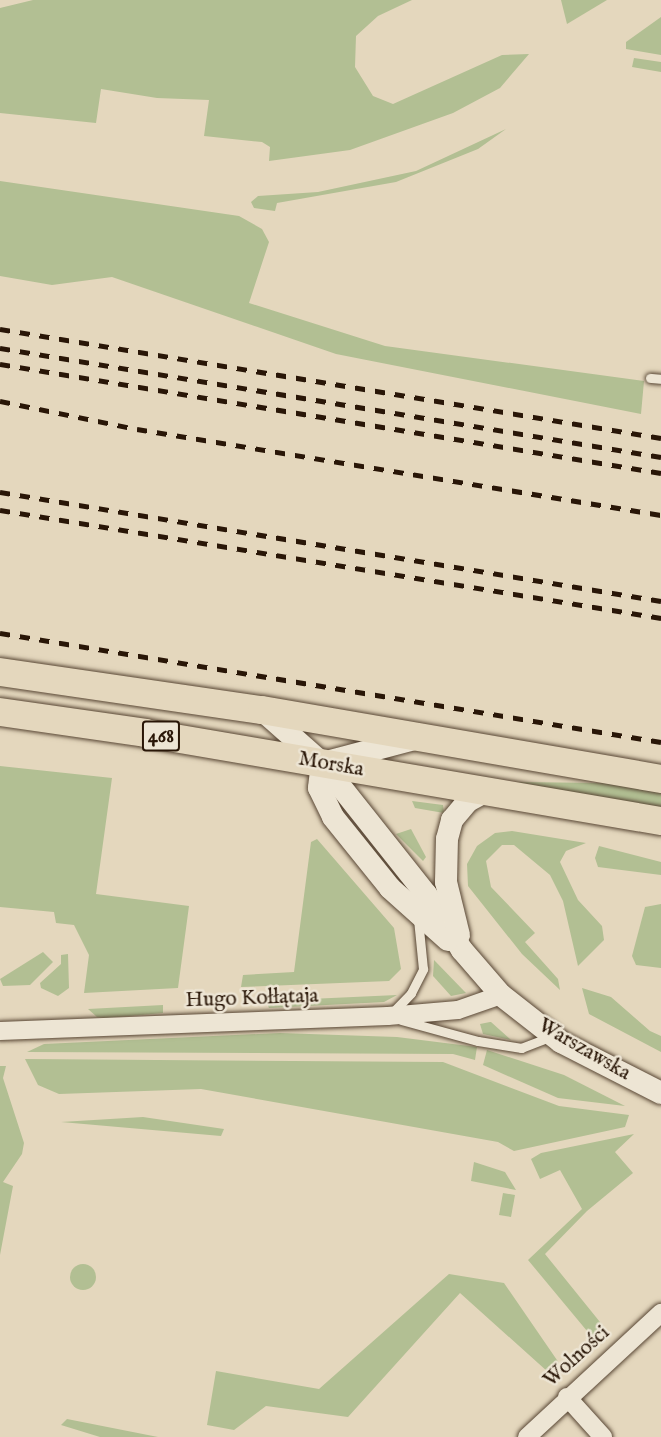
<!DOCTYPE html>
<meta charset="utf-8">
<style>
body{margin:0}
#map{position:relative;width:661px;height:1437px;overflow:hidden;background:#e4d7bd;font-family:"IM FELL English",serif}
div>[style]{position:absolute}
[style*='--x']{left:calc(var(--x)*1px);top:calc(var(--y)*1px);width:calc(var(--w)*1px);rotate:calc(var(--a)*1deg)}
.green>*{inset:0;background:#b2bf93}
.round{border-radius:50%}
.roads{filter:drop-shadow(0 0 2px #584634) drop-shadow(0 0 2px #584634)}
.service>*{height:9px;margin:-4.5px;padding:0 4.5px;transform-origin:4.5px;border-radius:4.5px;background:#ede5d4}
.minor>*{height:18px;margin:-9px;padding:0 9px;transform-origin:9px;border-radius:9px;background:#ede5d4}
.tertiary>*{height:22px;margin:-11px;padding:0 11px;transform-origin:11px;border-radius:11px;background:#ede5d4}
.primary>*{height:28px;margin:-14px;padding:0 14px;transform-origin:14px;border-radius:14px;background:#e4d7bd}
.rail>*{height:4.5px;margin-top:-2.25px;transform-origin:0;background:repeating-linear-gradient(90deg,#291607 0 10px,transparent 0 20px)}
span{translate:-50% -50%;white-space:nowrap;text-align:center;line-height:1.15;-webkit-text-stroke:5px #ede5d4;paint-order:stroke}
.shield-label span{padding:2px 4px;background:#ede5d4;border:2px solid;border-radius:4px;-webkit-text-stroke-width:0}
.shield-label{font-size:20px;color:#291607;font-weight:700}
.street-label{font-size:21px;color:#291607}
</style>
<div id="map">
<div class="green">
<i style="clip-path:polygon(33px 0,412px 0,378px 16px,356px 36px,355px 67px,373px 96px,393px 104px,502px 55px,529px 54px,500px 88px,453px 113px,350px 150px,269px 161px,270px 147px,262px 142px,204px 136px,209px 100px,157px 98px,101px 89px,96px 123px,0 113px,0 8px)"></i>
<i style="clip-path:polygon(561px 0,607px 0,567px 24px)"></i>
<i style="clip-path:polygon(661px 17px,661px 55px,626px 49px,626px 42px)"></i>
<i style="clip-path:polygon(634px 58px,661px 62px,661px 72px,632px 67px)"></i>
<i style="clip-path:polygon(506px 129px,478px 149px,396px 182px,277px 203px,275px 211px,254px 208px,251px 202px,258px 196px,318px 192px,416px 171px)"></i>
<i style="clip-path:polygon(0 181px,239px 216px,262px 229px,269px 242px,249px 303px,385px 346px,644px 381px,641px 414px,336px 354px,112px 277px,52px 285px,0 276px)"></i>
<i style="clip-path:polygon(0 766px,112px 778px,96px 894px,189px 906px,178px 988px,84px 993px,89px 955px,74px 925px,56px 923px,54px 912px,0 907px)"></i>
<i style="clip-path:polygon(516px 782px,604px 783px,661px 793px,661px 809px)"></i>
<i style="clip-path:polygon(412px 801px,443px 805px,444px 813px,415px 808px)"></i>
<i style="clip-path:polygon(411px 829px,426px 857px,423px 861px,396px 834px)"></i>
<i style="clip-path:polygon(512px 831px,586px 843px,566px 851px,560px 862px,578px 900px,602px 926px,604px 940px,578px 966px,563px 901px,550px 875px,514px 845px,502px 845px,486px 861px,491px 887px,535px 933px,525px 942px,558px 979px,560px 990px,522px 954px,468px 886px,467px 864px,477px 846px,495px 833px)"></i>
<i style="clip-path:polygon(317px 839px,394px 928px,401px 969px,389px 981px,241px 987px,243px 975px,294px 972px,311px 842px)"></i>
<i style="clip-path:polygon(599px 846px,661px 862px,661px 875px,598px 867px,595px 858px)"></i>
<i style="clip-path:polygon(661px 904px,661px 968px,636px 965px,632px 956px,645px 907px)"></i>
<i style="clip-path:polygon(43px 952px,53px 962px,30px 985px,3px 986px,0 979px)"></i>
<i style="clip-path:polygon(68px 954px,69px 988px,58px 996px,41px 988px,40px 983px,61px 964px,61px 955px)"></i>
<i style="clip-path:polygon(434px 960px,466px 993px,451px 996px,433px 976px)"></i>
<i style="clip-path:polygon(582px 988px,611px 997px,650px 1031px,661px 1036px,661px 1052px,589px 1014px)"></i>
<i style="clip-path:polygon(397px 995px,384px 1002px,269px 1008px,266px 1001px)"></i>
<i style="clip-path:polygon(163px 1005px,163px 1013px,107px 1018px,97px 1017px,88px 1009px)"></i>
<i style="clip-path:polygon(490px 1022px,491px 1022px,511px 1040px,483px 1034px,480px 1024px)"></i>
<i style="clip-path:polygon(280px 1033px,397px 1037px,477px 1047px,475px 1060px,453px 1054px,27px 1052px,44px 1044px)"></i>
<i style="clip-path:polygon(487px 1050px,564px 1075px,625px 1106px,558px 1098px,483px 1065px)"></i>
<i style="clip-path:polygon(25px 1059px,443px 1062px,559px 1106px,629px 1115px,625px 1127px,514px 1151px,498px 1142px,201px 1089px,59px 1094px,38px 1085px)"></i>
<i style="clip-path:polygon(0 1066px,6px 1066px,3px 1078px,24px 1143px,22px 1154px,3px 1182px,13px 1186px,0 1255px)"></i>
<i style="clip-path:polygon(143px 1117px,224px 1129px,221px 1136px,61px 1122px)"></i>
<i style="clip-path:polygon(634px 1134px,615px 1152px,633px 1173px,587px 1211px,545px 1254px,604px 1327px,592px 1337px,528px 1260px,582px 1209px,560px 1170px,540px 1179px,531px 1159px,541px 1153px)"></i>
<i style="clip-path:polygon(474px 1162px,505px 1172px,516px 1190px,471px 1181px)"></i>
<i style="clip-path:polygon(503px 1193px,515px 1195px,511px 1217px,499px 1215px)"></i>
<i class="round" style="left:70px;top:1264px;width:26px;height:26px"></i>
<i style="clip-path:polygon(449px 1274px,504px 1283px,559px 1363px,548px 1372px,460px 1293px,348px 1417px,266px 1406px,234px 1430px,207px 1425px,216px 1371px,319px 1389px)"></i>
<i style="clip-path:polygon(67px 1419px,158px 1437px,100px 1437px,61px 1425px)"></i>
</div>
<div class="roads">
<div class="service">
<i style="--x:650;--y:378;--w:11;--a:5"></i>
<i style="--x:391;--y:1014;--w:29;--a:-46"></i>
<i style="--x:411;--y:993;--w:27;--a:-63"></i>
<i style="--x:423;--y:969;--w:50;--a:-95.7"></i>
<i style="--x:401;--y:1020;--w:80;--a:15.3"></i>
<i style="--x:478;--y:1041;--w:44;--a:9.2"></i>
<i style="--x:521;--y:1048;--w:31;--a:-21"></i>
</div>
<div class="minor">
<i style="--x:0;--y:1031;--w:388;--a:-2.2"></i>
<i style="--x:388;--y:1016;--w:70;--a:-4.9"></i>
<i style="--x:458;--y:1010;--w:46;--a:-19.2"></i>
<i style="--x:567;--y:1397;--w:54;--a:48"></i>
<i style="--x:527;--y:1437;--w:183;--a:-42.8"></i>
</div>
<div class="tertiary">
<i style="--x:262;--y:710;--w:80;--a:41.5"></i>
<i style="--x:322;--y:763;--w:167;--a:51.6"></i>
<i style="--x:426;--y:894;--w:67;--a:57.3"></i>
<i style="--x:462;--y:950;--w:60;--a:49.1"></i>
<i style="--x:501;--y:995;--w:76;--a:38.1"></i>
<i style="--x:561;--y:1042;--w:112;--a:27"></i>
<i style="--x:327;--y:762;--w:90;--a:-14.8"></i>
<i style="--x:322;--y:763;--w:25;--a:97"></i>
<i style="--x:319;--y:788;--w:32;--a:64"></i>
<i style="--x:333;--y:817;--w:91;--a:51.2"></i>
<i style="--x:390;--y:888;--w:78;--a:41.9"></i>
<i style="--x:459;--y:935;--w:55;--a:-103.8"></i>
<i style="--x:446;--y:882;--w:43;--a:-88.7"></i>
<i style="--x:447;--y:839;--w:20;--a:-75"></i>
<i style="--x:452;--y:820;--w:25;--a:-50"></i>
<i style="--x:468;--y:801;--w:21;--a:-28"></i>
</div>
<div class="primary">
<i style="--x:0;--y:672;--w:265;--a:8.3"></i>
<i style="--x:262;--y:710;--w:405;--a:9.8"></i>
<i style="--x:0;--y:712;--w:147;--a:8.2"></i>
<i style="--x:145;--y:733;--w:523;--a:9.68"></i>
</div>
</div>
<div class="rail">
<i style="--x:0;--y:329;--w:670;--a:9.36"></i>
<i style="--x:0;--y:348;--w:670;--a:9.36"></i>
<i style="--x:0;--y:364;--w:670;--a:9.36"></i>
<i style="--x:0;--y:401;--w:140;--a:11.6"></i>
<i style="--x:137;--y:429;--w:531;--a:9.32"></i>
<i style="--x:0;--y:492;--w:670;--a:9.36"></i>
<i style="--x:0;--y:510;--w:670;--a:9.28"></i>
<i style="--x:0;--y:633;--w:670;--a:9.36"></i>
</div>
<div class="shield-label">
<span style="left:161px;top:736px">468</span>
</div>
<div class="street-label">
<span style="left:331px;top:765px;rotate:10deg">Morska</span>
<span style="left:252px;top:999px;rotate:-2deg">Hugo Kołłątaja</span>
<span style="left:584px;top:1050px;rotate:30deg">Warszawska</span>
<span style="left:577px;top:1357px;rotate:-42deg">Wolności</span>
</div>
</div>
